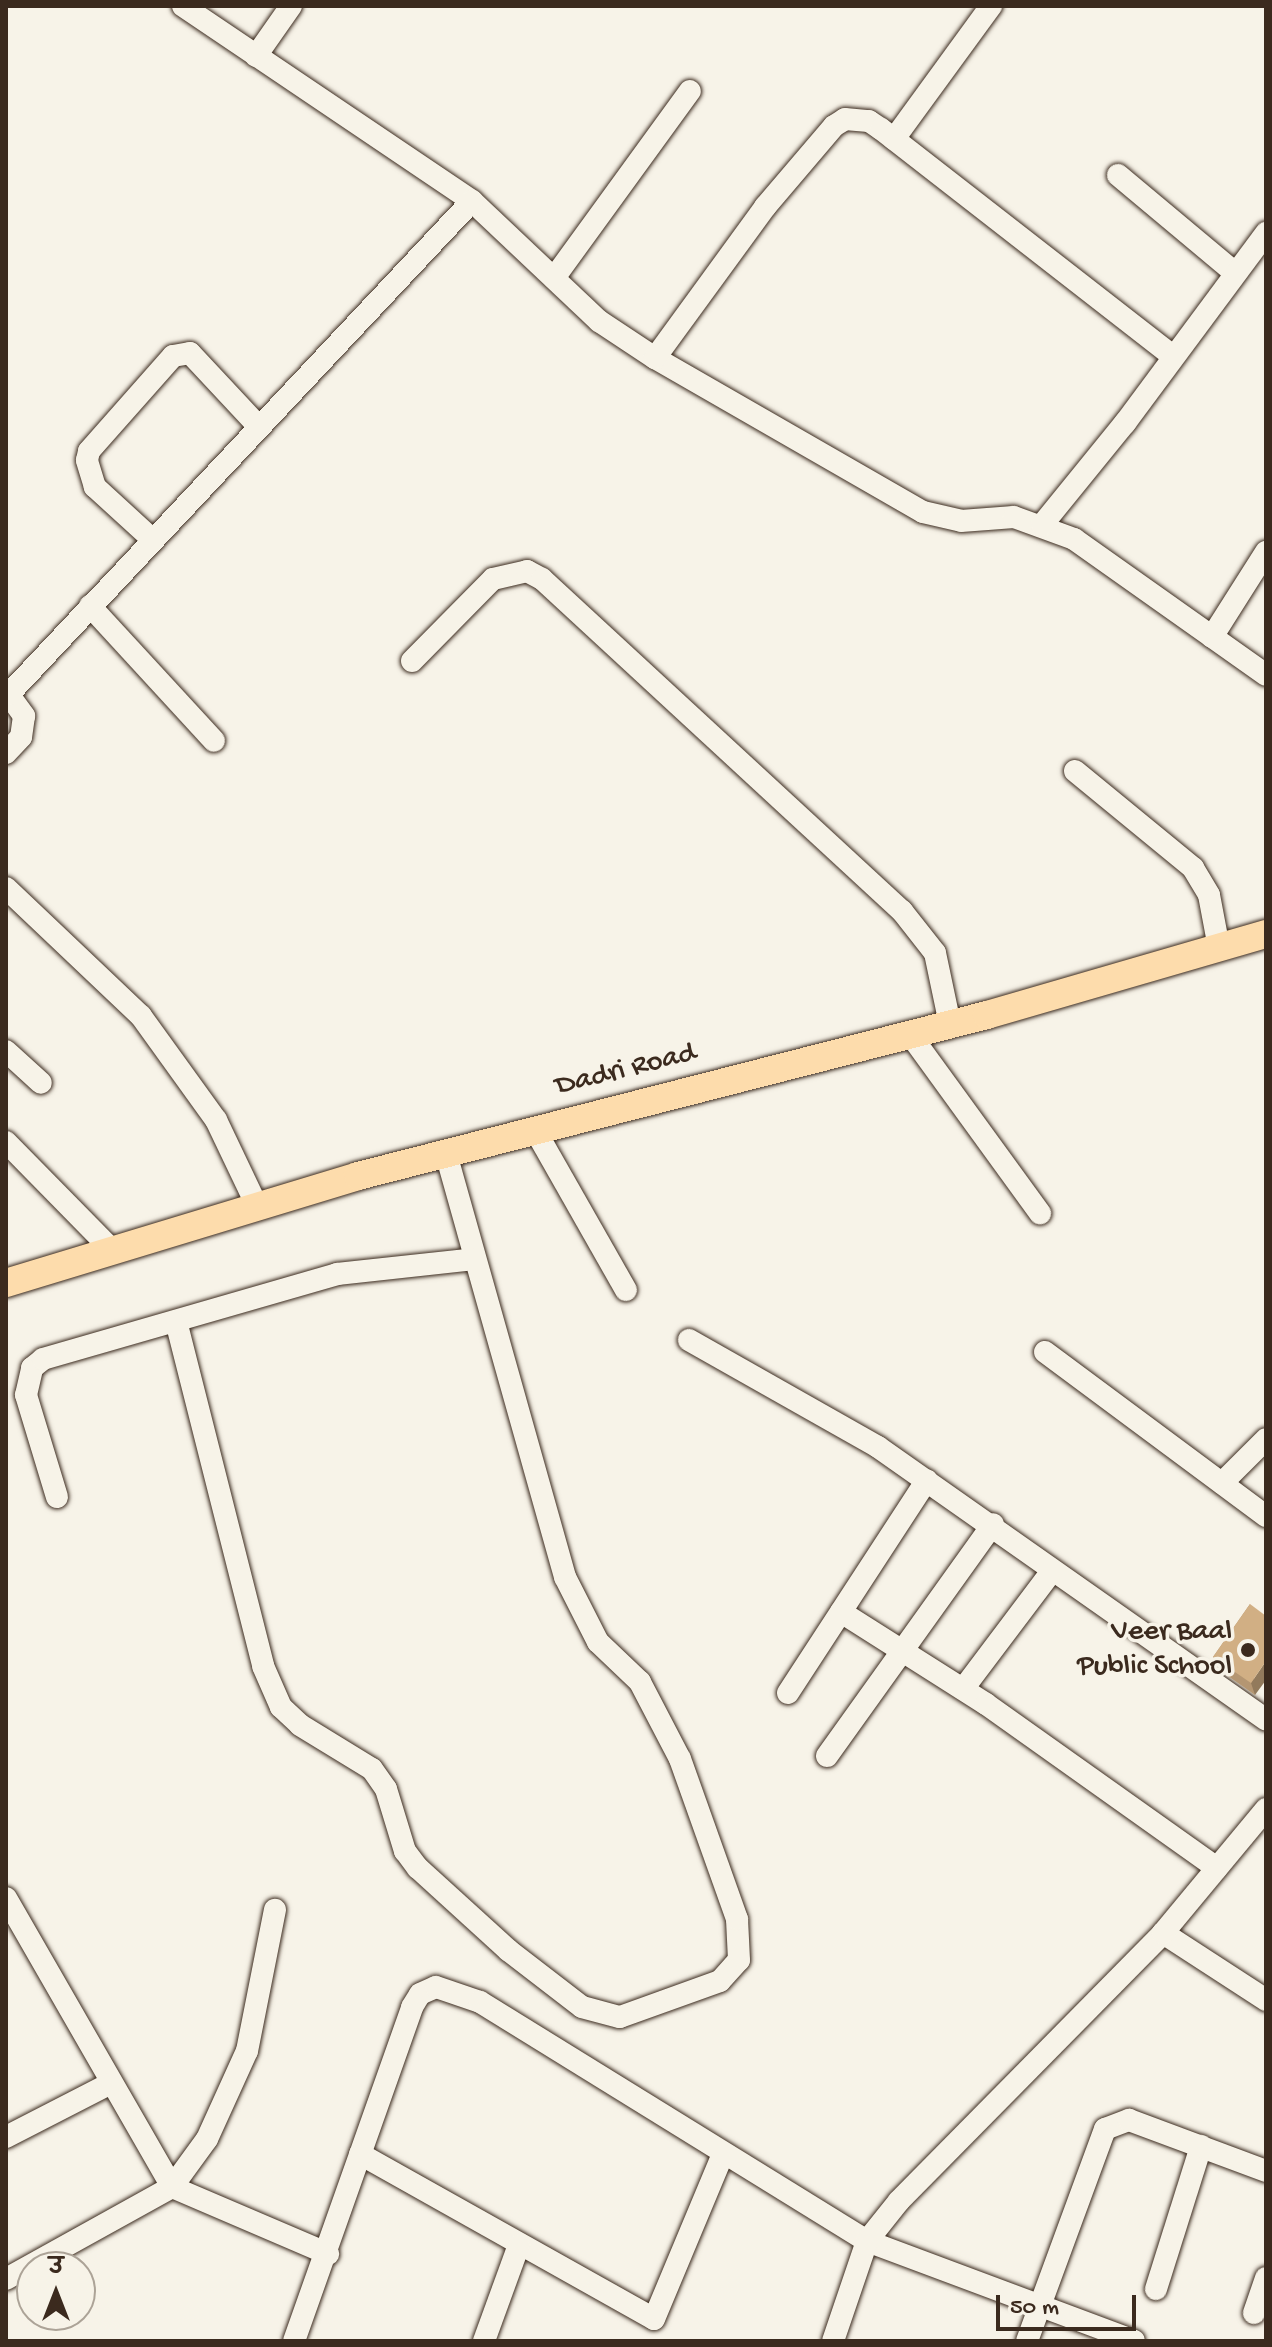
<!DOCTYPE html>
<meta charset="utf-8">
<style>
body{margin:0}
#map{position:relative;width:1272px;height:2347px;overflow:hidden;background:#f7f3e8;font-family:"Gochi Hand","Playpen Sans Deva",sans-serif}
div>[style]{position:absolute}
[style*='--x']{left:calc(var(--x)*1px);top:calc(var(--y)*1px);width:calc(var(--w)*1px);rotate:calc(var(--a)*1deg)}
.roads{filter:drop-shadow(0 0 2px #3b2a1e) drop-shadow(0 0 2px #3b2a1e)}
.minor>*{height:22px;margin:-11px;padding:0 11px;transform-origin:11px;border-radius:11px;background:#f7f3e8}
.major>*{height:28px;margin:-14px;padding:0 14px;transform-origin:14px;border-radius:14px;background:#fddcac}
.wall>*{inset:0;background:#b49672}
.shaded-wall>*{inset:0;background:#927a5c}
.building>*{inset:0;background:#d1af84}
.dots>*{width:22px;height:22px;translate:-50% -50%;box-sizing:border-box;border:4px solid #f7f3e8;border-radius:50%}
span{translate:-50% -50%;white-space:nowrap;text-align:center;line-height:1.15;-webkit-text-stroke:7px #f7f3e8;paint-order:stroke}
.street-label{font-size:30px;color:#3b2a1e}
.poi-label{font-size:30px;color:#3b2a1e}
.right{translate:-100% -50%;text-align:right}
.frame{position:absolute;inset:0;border:8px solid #3b2a1e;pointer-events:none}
.north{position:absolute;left:16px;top:2251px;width:80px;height:80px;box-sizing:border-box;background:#f7f3e8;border:2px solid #aca397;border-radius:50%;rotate:0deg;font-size:22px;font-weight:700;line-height:32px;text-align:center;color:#3b2a1e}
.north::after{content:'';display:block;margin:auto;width:28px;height:36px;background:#3b2a1e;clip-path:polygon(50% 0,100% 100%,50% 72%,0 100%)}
.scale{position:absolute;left:996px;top:2295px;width:140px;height:36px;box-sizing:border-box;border:4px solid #3b2a1e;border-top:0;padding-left:10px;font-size:24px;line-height:28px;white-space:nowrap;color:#3b2a1e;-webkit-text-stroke:6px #f7f3e8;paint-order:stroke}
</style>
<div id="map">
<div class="roads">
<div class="minor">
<i style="--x:183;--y:6;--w:349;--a:34"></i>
<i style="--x:472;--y:201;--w:175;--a:43.4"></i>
<i style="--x:599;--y:321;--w:67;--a:33.5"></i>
<i style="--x:655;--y:358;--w:309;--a:29.9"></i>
<i style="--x:923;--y:512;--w:39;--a:13"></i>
<i style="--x:961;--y:521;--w:53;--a:-4.3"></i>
<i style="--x:1014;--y:517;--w:64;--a:20.1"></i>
<i style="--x:1074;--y:539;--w:235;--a:35.3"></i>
<i style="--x:256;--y:56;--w:61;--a:-55"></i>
<i style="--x:894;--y:139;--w:165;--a:-53.9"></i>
<i style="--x:1118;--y:175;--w:153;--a:39.9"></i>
<i style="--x:554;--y:278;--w:231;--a:-54"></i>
<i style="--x:655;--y:358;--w:187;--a:-53.9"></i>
<i style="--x:765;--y:207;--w:106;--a:-49.6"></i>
<i style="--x:834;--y:126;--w:13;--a:-32"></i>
<i style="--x:845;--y:119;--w:24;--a:5"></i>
<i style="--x:869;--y:121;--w:14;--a:34"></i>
<i style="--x:881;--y:129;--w:370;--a:37.9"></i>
<i style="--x:1042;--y:525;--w:132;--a:-50.9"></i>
<i style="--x:1125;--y:423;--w:237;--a:-53.4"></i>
<i style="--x:153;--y:540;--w:79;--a:-137.6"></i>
<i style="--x:95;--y:487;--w:28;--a:-107"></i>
<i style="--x:87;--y:460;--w:9;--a:-77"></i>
<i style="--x:89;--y:451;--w:127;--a:-48.5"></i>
<i style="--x:173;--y:356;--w:17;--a:-10"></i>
<i style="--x:190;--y:353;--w:101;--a:47"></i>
<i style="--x:90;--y:606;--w:183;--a:47.4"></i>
<i style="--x:1212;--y:637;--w:101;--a:-57.6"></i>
<i style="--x:412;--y:661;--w:115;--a:-45.4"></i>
<i style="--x:493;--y:579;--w:35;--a:-13"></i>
<i style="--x:527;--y:571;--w:17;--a:28"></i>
<i style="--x:542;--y:579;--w:490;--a:42.7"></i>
<i style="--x:902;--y:911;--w:53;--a:51.8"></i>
<i style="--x:935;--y:953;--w:73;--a:78.1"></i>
<i style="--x:6;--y:691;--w:31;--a:54"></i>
<i style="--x:24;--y:716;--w:21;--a:98"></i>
<i style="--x:21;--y:737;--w:22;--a:133"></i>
<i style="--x:9;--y:694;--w:676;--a:-46.8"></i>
<i style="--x:1075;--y:771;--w:153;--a:39.4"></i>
<i style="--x:1193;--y:868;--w:31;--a:59"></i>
<i style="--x:1209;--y:895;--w:54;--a:79.3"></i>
<i style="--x:6;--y:888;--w:186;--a:43.5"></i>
<i style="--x:141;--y:1016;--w:128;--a:54.2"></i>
<i style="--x:216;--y:1120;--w:98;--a:64.5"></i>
<i style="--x:909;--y:1033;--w:223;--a:54"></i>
<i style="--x:6;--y:1051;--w:47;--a:42.4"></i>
<i style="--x:535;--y:1130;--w:184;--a:60.4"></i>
<i style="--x:6;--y:1142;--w:154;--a:45.5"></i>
<i style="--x:177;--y:1325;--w:352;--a:75.8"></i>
<i style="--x:263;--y:1666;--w:45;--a:66.3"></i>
<i style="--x:281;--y:1707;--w:26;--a:43"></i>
<i style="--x:300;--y:1725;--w:84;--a:31.4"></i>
<i style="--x:372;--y:1769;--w:24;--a:55"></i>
<i style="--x:386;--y:1789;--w:65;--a:73"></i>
<i style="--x:405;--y:1851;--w:21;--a:53"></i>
<i style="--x:418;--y:1868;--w:122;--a:42.3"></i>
<i style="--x:508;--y:1950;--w:93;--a:37.6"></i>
<i style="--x:582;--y:2007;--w:39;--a:15"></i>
<i style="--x:620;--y:2017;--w:106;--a:-19.8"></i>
<i style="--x:720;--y:1981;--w:28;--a:-48"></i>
<i style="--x:739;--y:1960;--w:41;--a:-92.8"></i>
<i style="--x:737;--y:1919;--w:170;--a:-109.6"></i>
<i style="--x:680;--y:1759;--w:87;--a:-117.5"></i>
<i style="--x:640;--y:1682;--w:58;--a:-136.4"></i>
<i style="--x:598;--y:1642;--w:73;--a:-116.9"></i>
<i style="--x:565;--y:1577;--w:438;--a:-105.7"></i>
<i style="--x:689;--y:1340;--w:217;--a:29.5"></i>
<i style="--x:878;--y:1447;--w:474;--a:35.1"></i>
<i style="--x:1045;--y:1352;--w:275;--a:36.6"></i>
<i style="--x:1222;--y:1483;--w:62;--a:-45"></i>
<i style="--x:57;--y:1497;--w:107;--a:-106.9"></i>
<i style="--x:26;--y:1395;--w:28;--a:-77"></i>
<i style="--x:32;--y:1368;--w:14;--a:-39"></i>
<i style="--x:43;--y:1359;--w:306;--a:-16.1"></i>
<i style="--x:337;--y:1274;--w:138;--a:-6.2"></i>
<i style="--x:841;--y:1612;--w:172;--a:32.4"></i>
<i style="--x:986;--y:1704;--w:283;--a:35.4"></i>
<i style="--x:963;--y:1689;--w:148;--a:-53"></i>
<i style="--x:788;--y:1693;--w:254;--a:-56.9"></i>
<i style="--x:827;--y:1756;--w:285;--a:-54.4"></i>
<i style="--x:6;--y:1898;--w:333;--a:60.1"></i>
<i style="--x:172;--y:2187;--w:59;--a:-53.9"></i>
<i style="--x:207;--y:2139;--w:97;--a:-65.6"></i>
<i style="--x:247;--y:2051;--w:144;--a:-78.8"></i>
<i style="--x:1163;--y:1933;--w:123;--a:33"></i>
<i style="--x:6;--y:2137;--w:116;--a:-27.2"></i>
<i style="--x:360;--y:2154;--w:337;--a:29.3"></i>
<i style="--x:654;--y:2319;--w:179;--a:-67.3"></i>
<i style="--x:6;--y:2279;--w:190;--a:-29"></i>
<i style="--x:172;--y:2187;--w:170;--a:23.2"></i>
<i style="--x:1156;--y:2289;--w:150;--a:-72.5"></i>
<i style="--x:1254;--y:2313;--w:37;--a:-71"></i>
<i style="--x:294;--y:2341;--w:354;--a:-70.5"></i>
<i style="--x:412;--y:2007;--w:15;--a:-58"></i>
<i style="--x:420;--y:1994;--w:17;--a:-24"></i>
<i style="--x:436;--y:1987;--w:46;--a:18.8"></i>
<i style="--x:480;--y:2002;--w:455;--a:31.7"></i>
<i style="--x:867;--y:2241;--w:285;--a:20.5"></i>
<i style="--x:484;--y:2341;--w:102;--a:-70"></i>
<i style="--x:833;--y:2341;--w:106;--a:-71.2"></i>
<i style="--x:867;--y:2241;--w:51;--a:-51.3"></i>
<i style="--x:899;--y:2201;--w:376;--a:-45.4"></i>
<i style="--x:1163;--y:1933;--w:161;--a:-50.3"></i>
<i style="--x:1027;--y:2341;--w:226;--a:-69.8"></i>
<i style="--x:1105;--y:2129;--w:26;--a:-21"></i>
<i style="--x:1129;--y:2120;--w:146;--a:20.4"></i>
</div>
<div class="major">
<i style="--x:6;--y:1283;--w:368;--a:-16.9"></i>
<i style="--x:358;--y:1176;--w:649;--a:-14.36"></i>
<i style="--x:987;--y:1015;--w:291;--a:-16.2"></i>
</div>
</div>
<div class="wall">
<i style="clip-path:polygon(1250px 1604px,1255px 1695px,1218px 1669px,1213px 1657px)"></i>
</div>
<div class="shaded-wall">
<i style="clip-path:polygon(1266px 1661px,1266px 1680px,1255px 1695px,1251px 1683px)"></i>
</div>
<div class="building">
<i style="clip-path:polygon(1250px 1604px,1266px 1616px,1266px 1661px,1251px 1683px,1213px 1657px)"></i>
</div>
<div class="dots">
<i style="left:1248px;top:1650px;background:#3b2a1e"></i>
</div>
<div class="street-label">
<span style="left:626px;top:1071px;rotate:-14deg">Dadri Road</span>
</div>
<div class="poi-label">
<span class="right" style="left:1232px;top:1650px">Veer Baal<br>Public School</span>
</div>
<div class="frame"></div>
<div class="north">उ</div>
<div class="scale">50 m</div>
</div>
